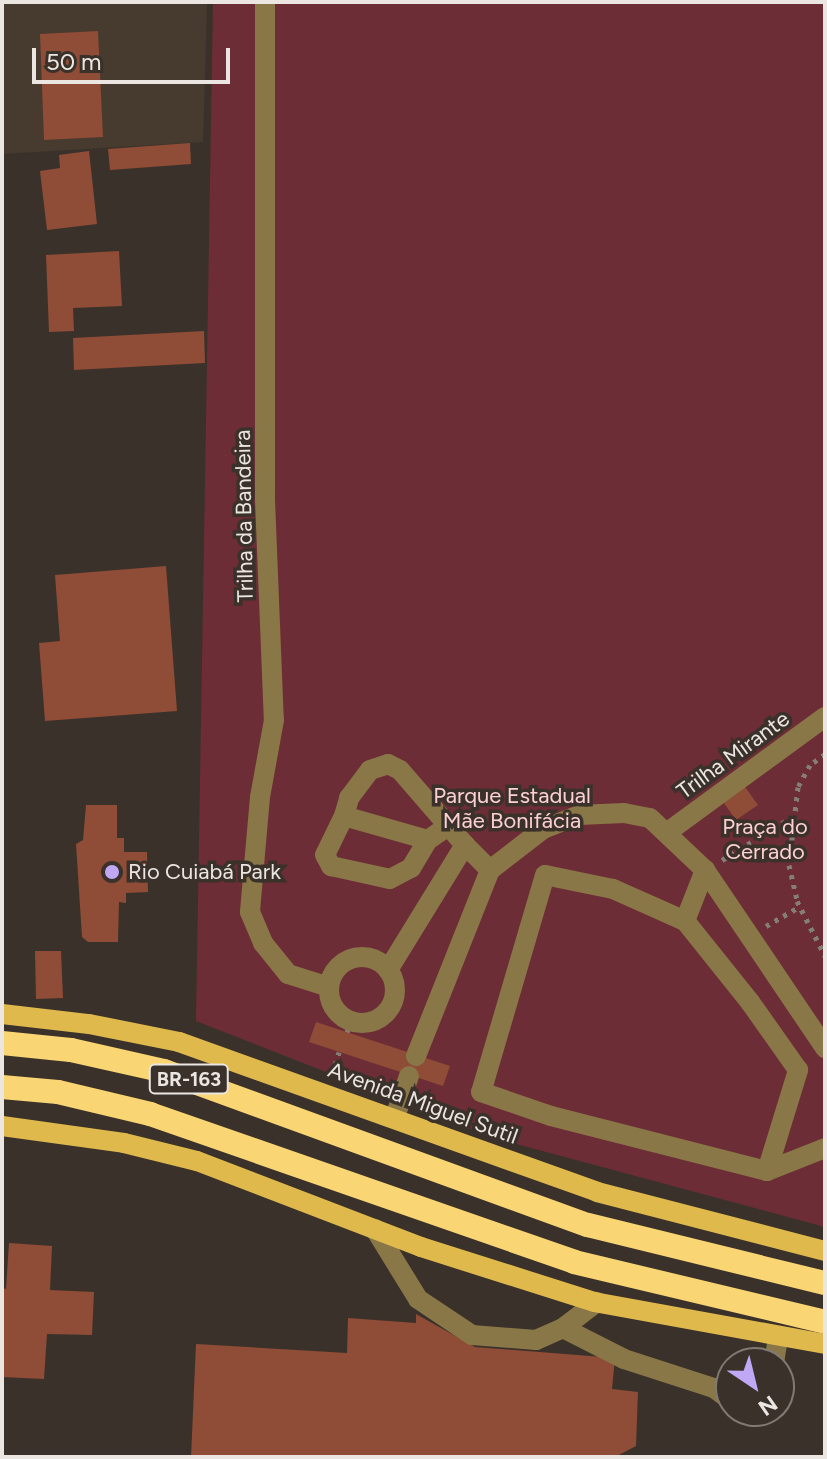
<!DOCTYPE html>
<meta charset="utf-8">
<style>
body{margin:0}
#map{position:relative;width:827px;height:1459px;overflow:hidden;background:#3a322a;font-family:Figtree,sans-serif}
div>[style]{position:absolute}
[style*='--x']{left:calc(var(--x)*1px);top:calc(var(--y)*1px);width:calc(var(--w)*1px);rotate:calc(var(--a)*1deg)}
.built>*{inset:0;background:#473a2e}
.green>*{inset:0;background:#6d2d36}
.building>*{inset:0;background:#8f4c36}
.path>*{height:5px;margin-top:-2.5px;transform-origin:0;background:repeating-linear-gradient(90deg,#857e77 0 4px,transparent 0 10px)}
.minor>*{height:20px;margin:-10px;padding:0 10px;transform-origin:10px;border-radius:10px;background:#897747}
.minor>.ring{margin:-10px;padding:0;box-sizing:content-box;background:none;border:20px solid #897747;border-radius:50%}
.major>*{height:20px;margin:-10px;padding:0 10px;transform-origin:10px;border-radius:10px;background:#e0b94d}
.highway>*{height:24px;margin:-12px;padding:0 12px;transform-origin:12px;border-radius:12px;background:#fad573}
.dots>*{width:22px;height:22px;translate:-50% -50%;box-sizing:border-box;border:4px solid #3a322a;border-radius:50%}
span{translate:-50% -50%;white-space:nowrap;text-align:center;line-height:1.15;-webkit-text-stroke:7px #3a322a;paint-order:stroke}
.shield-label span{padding:2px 6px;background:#3a322a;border:2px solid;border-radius:6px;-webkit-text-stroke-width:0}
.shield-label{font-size:20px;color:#ebe6e1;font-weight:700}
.street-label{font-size:22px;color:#ebe6e1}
.park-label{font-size:22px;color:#fdd0d3}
.poi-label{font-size:22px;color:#ebe6e1}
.left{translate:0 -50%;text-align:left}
.frame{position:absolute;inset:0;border:4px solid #ebe6e1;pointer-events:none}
.north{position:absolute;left:715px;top:1347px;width:80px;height:80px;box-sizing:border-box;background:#3a322a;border:2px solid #817a73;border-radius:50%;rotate:145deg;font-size:22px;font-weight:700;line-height:32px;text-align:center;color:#ebe6e1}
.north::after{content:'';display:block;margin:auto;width:28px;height:36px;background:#c0a8f4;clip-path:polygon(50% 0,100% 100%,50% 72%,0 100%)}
.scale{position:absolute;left:32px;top:48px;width:198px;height:36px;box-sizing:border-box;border:4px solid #ebe6e1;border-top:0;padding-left:10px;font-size:24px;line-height:28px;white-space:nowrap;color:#ebe6e1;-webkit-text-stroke:6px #3a322a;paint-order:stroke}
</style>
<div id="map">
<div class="built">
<i style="clip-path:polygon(2px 2px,207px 2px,203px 142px,2px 154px)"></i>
</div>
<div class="green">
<i style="clip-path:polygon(213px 2px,825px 2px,825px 1227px,494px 1138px,196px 1021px)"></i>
</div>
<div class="building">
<i style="clip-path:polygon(98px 31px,103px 137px,44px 140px,40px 34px)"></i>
<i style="clip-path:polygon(190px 143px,191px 164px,110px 170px,108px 149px)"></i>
<i style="clip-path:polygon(89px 151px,97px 224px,47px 230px,40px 171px,60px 168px,59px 155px)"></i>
<i style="clip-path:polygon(119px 251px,122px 306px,73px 308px,74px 331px,49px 332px,46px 255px)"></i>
<i style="clip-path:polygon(204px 331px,205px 363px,74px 370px,73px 338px)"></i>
<i style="clip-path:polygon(166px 566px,177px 711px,45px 721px,39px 643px,60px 641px,55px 575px)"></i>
<i style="clip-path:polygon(743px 784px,758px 805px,736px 820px,721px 799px)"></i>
<i style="clip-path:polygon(86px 805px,117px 805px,117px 838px,124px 838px,124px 852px,147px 852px,148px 892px,126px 893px,126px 903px,119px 902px,118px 942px,88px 942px,82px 937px,76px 844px,83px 840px)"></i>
<i style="clip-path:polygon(35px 951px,61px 951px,63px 998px,36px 999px)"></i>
<i style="clip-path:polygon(316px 1022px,450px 1066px,443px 1086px,309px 1042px)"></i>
<i style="clip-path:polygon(9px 1243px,52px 1246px,50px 1290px,94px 1292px,92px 1335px,47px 1334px,44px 1379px,2px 1377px,2px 1288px,6px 1289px)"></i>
<i style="clip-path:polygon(416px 1314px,475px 1347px,615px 1358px,612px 1389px,638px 1392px,636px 1446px,615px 1457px,191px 1457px,196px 1344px,347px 1353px,348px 1318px,416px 1323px)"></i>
</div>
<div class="path">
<i style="--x:825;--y:754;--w:19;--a:144"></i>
<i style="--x:810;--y:765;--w:25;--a:119"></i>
<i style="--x:798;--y:787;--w:79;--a:96.6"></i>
<i style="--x:789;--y:865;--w:37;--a:77"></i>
<i style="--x:797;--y:901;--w:62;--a:63"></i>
<i style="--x:722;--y:860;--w:82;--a:-31.6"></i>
<i style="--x:766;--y:926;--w:39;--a:-30"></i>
<i style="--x:347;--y:1032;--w:11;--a:-68"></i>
<i style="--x:332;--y:1074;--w:23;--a:-72"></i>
</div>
<div class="minor">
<i style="--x:265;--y:2;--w:498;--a:90"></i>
<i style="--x:265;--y:500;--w:220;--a:87.7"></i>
<i style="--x:274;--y:720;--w:78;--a:100.3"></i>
<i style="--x:260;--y:797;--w:115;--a:95"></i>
<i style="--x:250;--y:912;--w:34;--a:67"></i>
<i style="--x:263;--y:943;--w:40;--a:51"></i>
<i style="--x:288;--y:974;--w:43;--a:17.6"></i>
<i style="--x:344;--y:816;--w:43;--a:116"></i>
<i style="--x:325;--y:855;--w:13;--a:61"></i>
<i style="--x:331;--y:866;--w:60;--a:12.4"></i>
<i style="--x:390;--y:879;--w:24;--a:-28"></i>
<i style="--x:411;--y:868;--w:33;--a:-59"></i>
<i style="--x:448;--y:826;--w:24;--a:145"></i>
<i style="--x:428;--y:840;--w:87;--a:-164.1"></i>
<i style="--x:344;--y:816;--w:19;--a:-74"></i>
<i style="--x:349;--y:798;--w:35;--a:-53"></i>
<i style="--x:370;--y:770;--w:19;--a:-18"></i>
<i style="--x:388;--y:764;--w:13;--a:27"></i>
<i style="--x:400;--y:770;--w:99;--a:49.1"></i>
<i style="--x:669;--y:831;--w:193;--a:-36.2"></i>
<i style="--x:490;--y:870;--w:67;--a:-37.7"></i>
<i style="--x:543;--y:829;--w:39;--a:-21"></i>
<i style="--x:579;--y:815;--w:45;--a:-2.5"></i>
<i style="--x:624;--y:813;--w:26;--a:11"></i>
<i style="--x:650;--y:818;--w:76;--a:43.4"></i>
<i style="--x:705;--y:870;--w:215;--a:56"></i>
<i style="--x:685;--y:921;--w:55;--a:-68.6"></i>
<i class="ring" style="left:329px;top:957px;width:46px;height:46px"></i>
<i style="--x:388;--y:970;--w:147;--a:-58.4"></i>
<i style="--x:465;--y:845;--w:35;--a:45"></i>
<i style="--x:416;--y:1056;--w:200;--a:-68.3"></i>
<i style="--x:395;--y:1117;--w:43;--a:-71.1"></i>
<i style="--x:767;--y:1171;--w:106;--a:-72.9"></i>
<i style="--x:798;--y:1070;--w:83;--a:-125.2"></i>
<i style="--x:750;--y:1002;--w:104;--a:-128.7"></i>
<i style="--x:685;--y:921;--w:79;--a:-156"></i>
<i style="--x:613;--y:889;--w:69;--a:-168.4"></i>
<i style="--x:545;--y:875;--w:226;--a:106.4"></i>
<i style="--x:481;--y:1092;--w:74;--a:18.9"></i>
<i style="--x:551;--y:1116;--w:223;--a:14.3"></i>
<i style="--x:767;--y:1171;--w:62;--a:-21.6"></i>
<i style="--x:375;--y:1229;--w:82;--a:58.4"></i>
<i style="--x:418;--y:1299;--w:65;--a:33.7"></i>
<i style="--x:472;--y:1335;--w:64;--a:4.5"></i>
<i style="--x:536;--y:1340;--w:30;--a:-24"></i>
<i style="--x:563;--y:1328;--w:43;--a:-37.4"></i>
<i style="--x:563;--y:1328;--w:68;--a:26.9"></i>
<i style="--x:624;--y:1359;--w:95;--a:17.9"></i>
<i style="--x:714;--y:1388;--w:21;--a:37"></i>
<i style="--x:774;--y:1363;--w:25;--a:-81"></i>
</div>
<div class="major">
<i style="--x:2;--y:1014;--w:88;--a:6.6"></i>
<i style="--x:89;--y:1024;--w:92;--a:11.3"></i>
<i style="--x:179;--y:1042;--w:444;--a:19.7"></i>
<i style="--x:597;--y:1192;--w:236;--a:14.5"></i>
<i style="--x:2;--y:1126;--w:123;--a:7.9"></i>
<i style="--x:124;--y:1143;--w:75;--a:13.9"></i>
<i style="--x:197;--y:1161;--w:240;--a:21"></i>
<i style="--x:421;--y:1247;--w:182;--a:17.6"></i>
<i style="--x:594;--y:1302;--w:235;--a:10.3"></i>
</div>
<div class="highway">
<i style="--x:2;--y:1043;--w:69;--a:5.8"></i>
<i style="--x:71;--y:1050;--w:95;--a:12.7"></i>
<i style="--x:164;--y:1071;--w:451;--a:20"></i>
<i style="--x:588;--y:1225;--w:244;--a:13.8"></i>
<i style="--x:2;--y:1087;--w:56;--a:5.1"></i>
<i style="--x:58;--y:1092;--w:95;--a:13.4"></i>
<i style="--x:150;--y:1114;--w:449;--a:19.2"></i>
<i style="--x:574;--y:1262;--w:258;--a:13.4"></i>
</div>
<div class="dots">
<i style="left:112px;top:872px;background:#c0a8f4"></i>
</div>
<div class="shield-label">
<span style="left:189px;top:1079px">BR-163</span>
</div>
<div class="street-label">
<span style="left:244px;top:516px;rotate:-91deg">Trilha da Bandeira</span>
<span style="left:733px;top:755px;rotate:-36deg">Trilha Mirante</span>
<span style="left:423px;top:1103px;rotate:20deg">Avenida Miguel Sutil</span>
</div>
<div class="park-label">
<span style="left:512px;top:808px">Parque Estadual<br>Mãe Bonifácia</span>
<span style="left:765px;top:839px">Praça do<br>Cerrado</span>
</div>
<div class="poi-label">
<span class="left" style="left:128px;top:872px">Rio Cuiabá Park</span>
</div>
<div class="frame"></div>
<div class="north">N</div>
<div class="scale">50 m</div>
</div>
